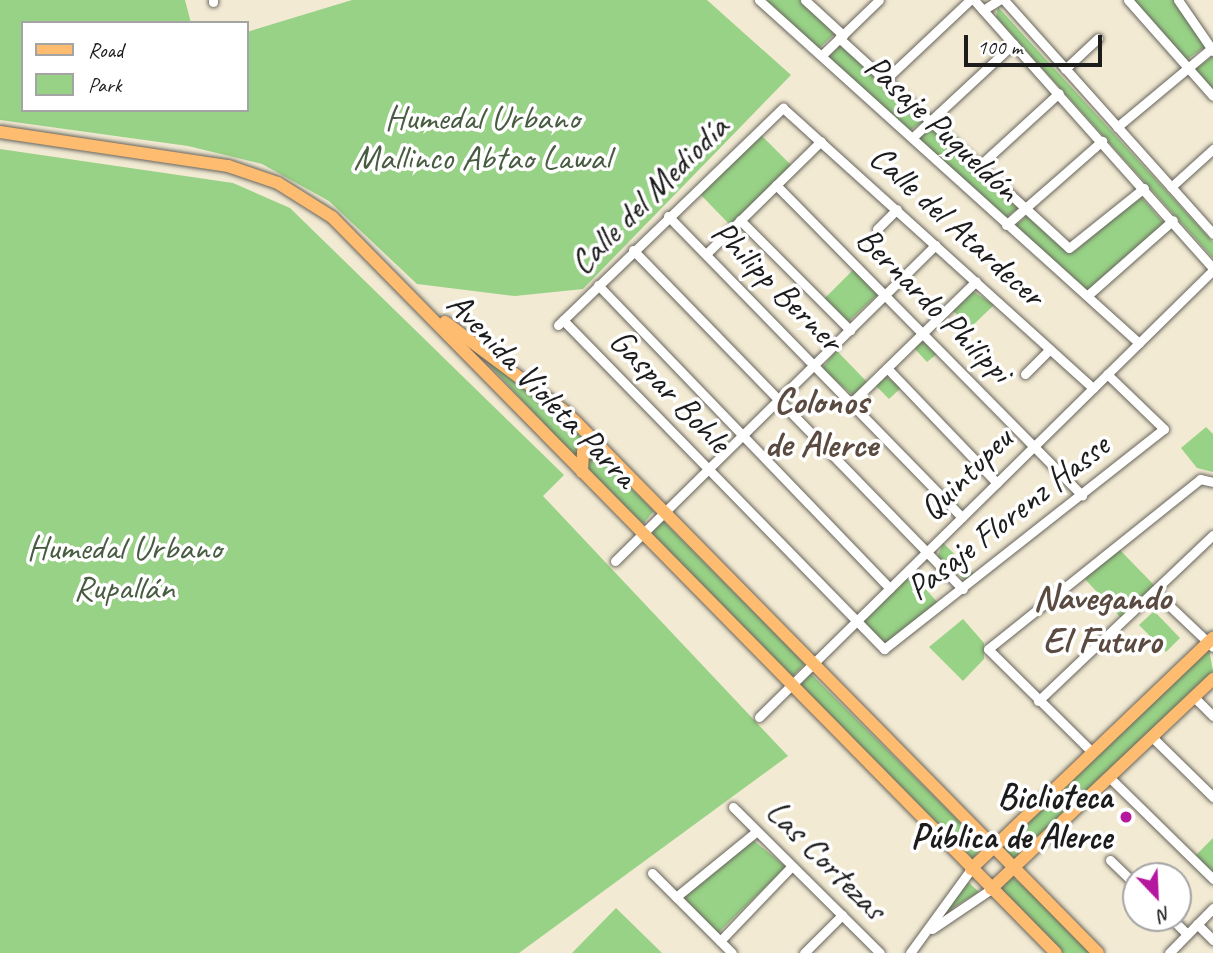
<!DOCTYPE html>
<meta charset="utf-8">
<style>
body{margin:0}
#map{position:relative;width:1213px;height:953px;overflow:hidden;background:#f2ead3;font-family:Caveat,sans-serif}
div>[style]{position:absolute}
[style*='--x']{left:calc(var(--x)*1px);top:calc(var(--y)*1px);width:calc(var(--w)*1px);rotate:calc(var(--a)*1deg)}
.green>*{inset:0;background:#98d286}
.roads{filter:drop-shadow(0 0 2px #67645c) drop-shadow(0 0 2px #67645c)}
.minor>*{height:9px;margin:-4.5px;padding:0 4.5px;transform-origin:4.5px;border-radius:4.5px;background:#fff}
.major>*{height:12px;margin:-6px;padding:0 6px;transform-origin:6px;border-radius:6px;background:#fdbc70}
.dots>*{width:19px;height:19px;translate:-50% -50%;box-sizing:border-box;border:4px solid #fff;border-radius:50%}
span{translate:-50% -50%;white-space:nowrap;text-align:center;line-height:1.15;-webkit-text-stroke:7px #fff;paint-order:stroke}
.park-label{font-size:35px;color:#475c41}
.street-label{font-size:35px;color:#1c1c1c}
.poi-label{font-size:35px;color:#1c1c1c;font-weight:700}
.right{translate:-100% -50%;text-align:right}
.neighbourhood-label{font-size:37px;color:#5a4a40;font-weight:700}
.legend{position:absolute;left:21px;top:21px;width:228px;height:91px;box-sizing:border-box;background:#fff;border:2px solid #a4a4a4;margin:0;padding:9px 12px;list-style:none;font-size:21px;color:#1c1c1c}
.legend li{display:flex;align-items:center;gap:14px;height:35px}
.legend b{width:35px;border:2px solid #a4a4a4}
.north{position:absolute;left:1122px;top:862px;width:70px;height:70px;box-sizing:border-box;background:#fff;border:2px solid #a4a4a4;border-radius:50%;rotate:157deg;font-size:19px;font-weight:700;line-height:28px;text-align:center;color:#1c1c1c}
.north::after{content:'';display:block;margin:auto;width:24px;height:32px;background:#b5179e;clip-path:polygon(50% 0,100% 100%,50% 72%,0 100%)}
.scale{position:absolute;left:964px;top:35px;width:138px;height:32px;box-sizing:border-box;border:4px solid #1c1c1c;border-top:0;padding-left:9px;font-size:21px;line-height:24px;white-space:nowrap;color:#1c1c1c;-webkit-text-stroke:5px #fff;paint-order:stroke}
</style>
<div id="map">
<div class="green">
<i style="clip-path:polygon(0 0,185px 0,191px 23px,23px 23px,23px 110px,247px 110px,247px 32px,352px 0,707px 0,791px 75px,583px 289px,515px 296px,417px 284px,329px 201px,262px 164px,188px 146px,0 120px)"></i>
<i style="clip-path:polygon(762px 0,801px 0,835px 34px,818px 49px)"></i>
<i style="clip-path:polygon(1130px 0,1176px 0,1205px 47px,1186px 60px)"></i>
<i style="clip-path:polygon(998px 7px,1213px 242px,1213px 258px,996px 17px)"></i>
<i style="clip-path:polygon(841px 44px,924px 121px,909px 131px,828px 58px)"></i>
<i style="clip-path:polygon(1213px 56px,1213px 93px,1194px 70px)"></i>
<i style="clip-path:polygon(928px 125px,1020px 207px,1005px 218px,918px 139px)"></i>
<i style="clip-path:polygon(760px 134px,792px 166px,731px 226px,699px 193px)"></i>
<i style="clip-path:polygon(0 149px,233px 183px,290px 208px,564px 475px,543px 496px,788px 756px,519px 953px,0 953px)"></i>
<i style="clip-path:polygon(1140px 196px,1164px 223px,1087px 292px,1014px 227px,1028px 215px,1075px 251px)"></i>
<i style="clip-path:polygon(855px 268px,878px 294px,848px 322px,824px 299px)"></i>
<i style="clip-path:polygon(971px 290px,994px 305px,971px 327px,951px 309px)"></i>
<i style="clip-path:polygon(920px 340px,938px 353px,927px 362px,913px 347px)"></i>
<i style="clip-path:polygon(836px 350px,868px 383px,854px 396px,822px 369px)"></i>
<i style="clip-path:polygon(482px 357px,539px 393px,589px 444px,574px 456px)"></i>
<i style="clip-path:polygon(883px 375px,902px 387px,889px 399px,874px 384px)"></i>
<i style="clip-path:polygon(1206px 427px,1213px 434px,1213px 472px,1197px 468px,1181px 448px)"></i>
<i style="clip-path:polygon(595px 452px,654px 511px,643px 524px,583px 465px,584px 457px)"></i>
<i style="clip-path:polygon(663px 521px,804px 663px,801px 668px,791px 677px,649px 533px)"></i>
<i style="clip-path:polygon(943px 543px,975px 574px,967px 582px,937px 558px)"></i>
<i style="clip-path:polygon(1119px 549px,1155px 586px,1121px 618px,1084px 578px)"></i>
<i style="clip-path:polygon(912px 574px,939px 604px,887px 646px,861px 623px)"></i>
<i style="clip-path:polygon(1154px 611px,1180px 638px,1166px 652px,1139px 625px)"></i>
<i style="clip-path:polygon(963px 619px,984px 643px,984px 659px,963px 681px,929px 647px)"></i>
<i style="clip-path:polygon(1209px 649px,1213px 671px,1014px 861px,1000px 848px)"></i>
<i style="clip-path:polygon(810px 673px,983px 845px,973px 859px,799px 684px)"></i>
<i style="clip-path:polygon(1213px 838px,1213px 877px,1193px 858px)"></i>
<i style="clip-path:polygon(753px 840px,786px 867px,717px 934px,683px 898px)"></i>
<i style="clip-path:polygon(1012px 876px,1032px 894px,1091px 953px,1063px 953px,1000px 889px)"></i>
<i style="clip-path:polygon(967px 881px,979px 892px,946px 912px,952px 899px)"></i>
<i style="clip-path:polygon(616px 908px,662px 953px,572px 953px)"></i>
</div>
<div class="roads">
<div class="minor">
<i style="--x:213;--y:0;--w:2;--a:90"></i>
<i style="--x:759;--y:0;--w:512;--a:42.07"></i>
<i style="--x:805;--y:0;--w:52;--a:42.6"></i>
<i style="--x:974;--y:0;--w:359;--a:48.3"></i>
<i style="--x:1004;--y:0;--w:314;--a:48.2"></i>
<i style="--x:1128;--y:0;--w:128;--a:48.5"></i>
<i style="--x:1178;--y:0;--w:62;--a:55.5"></i>
<i style="--x:983;--y:10;--w:19;--a:-32"></i>
<i style="--x:839;--y:38;--w:311;--a:42.4"></i>
<i style="--x:1069;--y:248;--w:96;--a:-38.7"></i>
<i style="--x:822;--y:55;--w:79;--a:-44"></i>
<i style="--x:1065;--y:69;--w:45;--a:-43.2"></i>
<i style="--x:885;--y:80;--w:117;--a:-43.3"></i>
<i style="--x:1117;--y:127;--w:125;--a:-39.8"></i>
<i style="--x:913;--y:137;--w:137;--a:-42.9"></i>
<i style="--x:979;--y:166;--w:108;--a:-42.4"></i>
<i style="--x:776;--y:185;--w:436;--a:45.4"></i>
<i style="--x:1171;--y:187;--w:57;--a:-42.1"></i>
<i style="--x:668;--y:216;--w:421;--a:45.7"></i>
<i style="--x:740;--y:220;--w:156;--a:45"></i>
<i style="--x:1006;--y:225;--w:128;--a:-41.2"></i>
<i style="--x:877;--y:229;--w:28;--a:-45"></i>
<i style="--x:633;--y:250;--w:473;--a:45.8"></i>
<i style="--x:706;--y:254;--w:161;--a:-44.5"></i>
<i style="--x:598;--y:285;--w:421;--a:46.1"></i>
<i style="--x:1088;--y:295;--w:113;--a:-41.4"></i>
<i style="--x:563;--y:320;--w:460;--a:45.7"></i>
<i style="--x:884;--y:649;--w:356;--a:-38.2"></i>
<i style="--x:1164;--y:429;--w:79;--a:-136"></i>
<i style="--x:558;--y:325;--w:313;--a:-44"></i>
<i style="--x:783;--y:108;--w:418;--a:42.1"></i>
<i style="--x:887;--y:368;--w:159;--a:46.3"></i>
<i style="--x:1025;--y:374;--w:35;--a:-45"></i>
<i style="--x:852;--y:402;--w:173;--a:-44.3"></i>
<i style="--x:615;--y:561;--w:450;--a:-44.6"></i>
<i style="--x:1154;--y:591;--w:81;--a:43.5"></i>
<i style="--x:1194;--y:697;--w:27;--a:45"></i>
<i style="--x:1038;--y:701;--w:241;--a:-43.5"></i>
<i style="--x:759;--y:717;--w:637;--a:-44.55"></i>
<i style="--x:1152;--y:737;--w:86;--a:44.5"></i>
<i style="--x:1092;--y:752;--w:146;--a:-135.3"></i>
<i style="--x:988;--y:649;--w:272;--a:-38.7"></i>
<i style="--x:1200;--y:479;--w:13;--a:13"></i>
<i style="--x:1109;--y:777;--w:146;--a:44.4"></i>
<i style="--x:733;--y:807;--w:207;--a:44.8"></i>
<i style="--x:1110;--y:860;--w:36;--a:44"></i>
<i style="--x:652;--y:873;--w:113;--a:45"></i>
<i style="--x:676;--y:897;--w:104;--a:-39.2"></i>
<i style="--x:1171;--y:918;--w:23;--a:45"></i>
<i style="--x:1197;--y:924;--w:23;--a:45"></i>
<i style="--x:932;--y:929;--w:71;--a:-34.1"></i>
<i style="--x:720;--y:941;--w:104;--a:-46.2"></i>
<i style="--x:804;--y:953;--w:54;--a:-45"></i>
<i style="--x:910;--y:953;--w:104;--a:-54"></i>
<i style="--x:1169;--y:953;--w:63;--a:-45.6"></i>
</div>
<div class="major">
<i style="--x:0;--y:132;--w:231;--a:8.5"></i>
<i style="--x:228;--y:166;--w:53;--a:18.8"></i>
<i style="--x:278;--y:183;--w:64;--a:32.2"></i>
<i style="--x:332;--y:217;--w:1032;--a:45.47"></i>
<i style="--x:445;--y:322;--w:152;--a:36.7"></i>
<i style="--x:567;--y:413;--w:757;--a:45.48"></i>
<i style="--x:582;--y:472;--w:20;--a:-87"></i>
<i style="--x:583;--y:452;--w:22;--a:3"></i>
<i style="--x:971;--y:869;--w:335;--a:-43.7"></i>
<i style="--x:991;--y:889;--w:306;--a:-43.4"></i>
</div>
</div>
<div class="dots">
<i style="left:1126px;top:817px;background:#b5179e"></i>
</div>
<div class="park-label">
<span style="left:482px;top:138px">Humedal Urbano<br>Mallinco Abtao Lawal</span>
<span style="left:124px;top:568px">Humedal Urbano<br>Rupallán</span>
</div>
<div class="street-label">
<span style="left:942px;top:128px;rotate:43deg">Pasaje Puqueldón</span>
<span style="left:649px;top:195px;rotate:-45deg">Calle del Mediodía</span>
<span style="left:957px;top:226px;rotate:42deg">Calle del Atardecer</span>
<span style="left:777px;top:286px;rotate:45deg">Philipp Berner</span>
<span style="left:934px;top:305px;rotate:45deg">Bernardo Philippi</span>
<span style="left:542px;top:390px;rotate:46deg">Avenida Violeta Parra</span>
<span style="left:670px;top:391px;rotate:46deg">Gaspar Bohle</span>
<span style="left:966px;top:474px;rotate:-45deg">Quintupeu</span>
<span style="left:1008px;top:517px;rotate:-38deg">Pasaje Florenz Hasse</span>
<span style="left:826px;top:860px;rotate:45deg">Las Cortezas</span>
</div>
<div class="poi-label">
<span class="right" style="left:1112px;top:817px">Biclioteca<br>Pública de Alerce</span>
</div>
<div class="neighbourhood-label">
<span style="left:821px;top:423px">Colonos<br>de Alerce</span>
<span style="left:1102px;top:619px">Navegando<br>El Futuro</span>
</div>
<ul class="legend">
<li><b style="height:9px;background:#fdbc70"></b>Road</li>
<li><b style="height:19px;background:#98d286"></b>Park</li>
</ul>
<div class="north">N</div>
<div class="scale">100 m</div>
</div>
